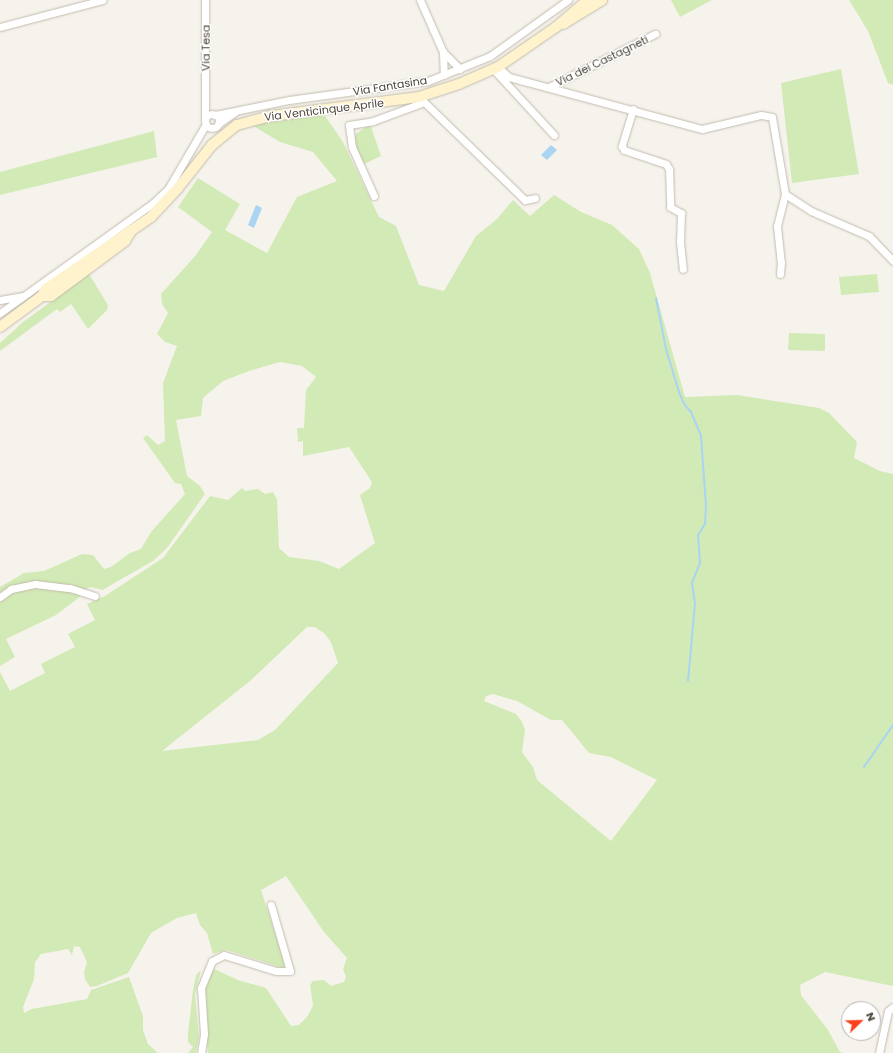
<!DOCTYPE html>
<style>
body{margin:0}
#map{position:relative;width:893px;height:1053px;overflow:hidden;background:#f6f3ec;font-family:Poppins,sans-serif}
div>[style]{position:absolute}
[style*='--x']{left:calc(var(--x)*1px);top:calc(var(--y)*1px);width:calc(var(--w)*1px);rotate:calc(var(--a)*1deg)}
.green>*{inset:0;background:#d2eab5}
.water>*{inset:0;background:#a9d4f2}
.stream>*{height:2px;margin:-1px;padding:0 1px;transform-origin:1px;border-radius:1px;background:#a9d4f2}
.roads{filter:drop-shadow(0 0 1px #c2bbae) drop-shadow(0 0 1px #c2bbae)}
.street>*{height:7px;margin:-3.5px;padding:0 3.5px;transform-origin:3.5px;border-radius:3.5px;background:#fff}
.street>.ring{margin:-3.5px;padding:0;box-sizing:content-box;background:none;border:7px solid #fff;border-radius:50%}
.secondary>*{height:10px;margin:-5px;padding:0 5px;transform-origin:5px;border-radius:5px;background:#fff3cd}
span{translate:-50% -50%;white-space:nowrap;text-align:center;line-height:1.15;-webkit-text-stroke:3px #fff;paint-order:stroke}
.street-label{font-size:11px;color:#4b4439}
.north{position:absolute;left:841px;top:1001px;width:40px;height:40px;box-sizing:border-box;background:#fff;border:1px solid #b7b4b0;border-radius:50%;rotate:67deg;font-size:11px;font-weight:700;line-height:16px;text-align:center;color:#4b4439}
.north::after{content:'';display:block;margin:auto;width:14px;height:18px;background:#fc3f1d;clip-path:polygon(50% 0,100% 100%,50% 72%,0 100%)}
</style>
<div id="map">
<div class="green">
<i style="clip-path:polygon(671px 0,712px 0,680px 17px)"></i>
<i style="clip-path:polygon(849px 0,893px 0,893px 85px,888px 83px,868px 31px)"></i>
<i style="clip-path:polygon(841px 69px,859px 174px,792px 183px,781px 83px)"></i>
<i style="clip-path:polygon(evenodd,318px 115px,325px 116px,343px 142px,379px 217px,396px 226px,419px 285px,444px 291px,476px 236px,497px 219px,513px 200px,530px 216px,554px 195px,581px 212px,612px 225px,639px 249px,650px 273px,685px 397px,737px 395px,819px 408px,829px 413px,857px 442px,854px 458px,880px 471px,893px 474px,893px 986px,825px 972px,800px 985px,801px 995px,828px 1030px,840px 1052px,844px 1053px,208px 1053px,203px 993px,212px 968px,238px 980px,266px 988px,291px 1026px,299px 1025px,307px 1017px,313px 1006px,310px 985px,313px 981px,324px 980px,331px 986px,344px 982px,346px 977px,343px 969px,347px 958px,324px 932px,286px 876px,261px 890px,285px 964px,283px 968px,226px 950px,213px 954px,207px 933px,200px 925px,196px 913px,177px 918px,151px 933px,128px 973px,97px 986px,90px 987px,85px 979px,84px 972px,87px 962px,80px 947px,74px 946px,72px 955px,68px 949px,41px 954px,35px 962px,34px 979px,23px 1007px,24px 1013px,32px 1009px,87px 999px,91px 990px,129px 977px,143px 1016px,143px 1030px,148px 1044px,158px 1053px,0 1053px,0 672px,10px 691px,45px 673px,41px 664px,75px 647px,68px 634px,95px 620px,87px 604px,105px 596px,163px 558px,210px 496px,228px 500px,242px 488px,245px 491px,258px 489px,265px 494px,273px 492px,277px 499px,279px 548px,289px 557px,319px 561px,339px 569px,375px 543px,360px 495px,370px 488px,372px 482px,349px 447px,303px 456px,303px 441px,298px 442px,297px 428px,304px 428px,306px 390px,316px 377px,302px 366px,280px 362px,249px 371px,223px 381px,203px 398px,201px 416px,176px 420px,187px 476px,200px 486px,205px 494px,167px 548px,153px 561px,111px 585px,103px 590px,90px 587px,85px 590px,81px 596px,56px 615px,6px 639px,15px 657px,0 666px,0 587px,24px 573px,44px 571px,82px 554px,93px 555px,104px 569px,111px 567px,130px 553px,141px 549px,151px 532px,185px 494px,181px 484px,175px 483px,143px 438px,147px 435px,158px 445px,165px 441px,163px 383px,177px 346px,165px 342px,157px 334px,168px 313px,162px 304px,161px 294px,196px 255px,212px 232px,178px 207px,198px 178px,240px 204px,225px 230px,267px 253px,297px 197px,337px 181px,313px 152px,280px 142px,252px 125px,318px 115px,307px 627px,315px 627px,324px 633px,331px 642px,338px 663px,275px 730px,258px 740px,162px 751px,250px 681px,307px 627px,318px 115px,493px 694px,517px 701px,551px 720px,562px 720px,589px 753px,611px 757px,657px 780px,611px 841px,537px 780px,533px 767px,522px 752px,525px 730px,522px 722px,516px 714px,484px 701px,486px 696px,493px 694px)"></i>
<i style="clip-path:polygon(370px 124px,381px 156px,362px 165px,354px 139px,356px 134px)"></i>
<i style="clip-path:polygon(154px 131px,157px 157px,0 195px,0 172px)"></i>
<i style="clip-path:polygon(89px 274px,108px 305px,107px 310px,88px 329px,71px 304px,60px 312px,57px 309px,0 351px,0 343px,23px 322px)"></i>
<i style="clip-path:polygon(877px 274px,879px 292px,841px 295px,839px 277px)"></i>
<i style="clip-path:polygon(789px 333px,825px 334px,825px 351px,788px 350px)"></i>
<i style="clip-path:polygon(201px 970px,195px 995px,199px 1037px,196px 1053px,188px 1053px,193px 1047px,188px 1042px,188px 1034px,193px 990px,196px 975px)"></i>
</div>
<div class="water">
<i style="clip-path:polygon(551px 145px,557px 150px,547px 160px,541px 155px)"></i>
<i style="clip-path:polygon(256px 205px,262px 208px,254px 228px,248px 225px)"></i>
</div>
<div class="stream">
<i style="--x:656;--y:298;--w:52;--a:78.9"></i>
<i style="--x:666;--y:349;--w:45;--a:73.2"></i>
<i style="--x:679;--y:392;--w:13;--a:67"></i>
<i style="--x:684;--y:404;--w:11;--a:49"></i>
<i style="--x:691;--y:412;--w:26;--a:67"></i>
<i style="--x:701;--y:436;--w:69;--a:85.9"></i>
<i style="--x:706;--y:505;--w:19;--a:93"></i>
<i style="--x:705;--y:524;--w:13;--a:122"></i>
<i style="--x:698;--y:535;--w:28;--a:86"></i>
<i style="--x:700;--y:563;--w:22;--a:112"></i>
<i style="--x:692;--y:583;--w:21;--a:82"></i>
<i style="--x:695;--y:604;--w:77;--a:95.2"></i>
<i style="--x:864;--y:767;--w:51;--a:-55.4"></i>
</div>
<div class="roads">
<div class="street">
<i style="--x:420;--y:0;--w:57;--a:66.1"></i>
<i style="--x:443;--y:52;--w:24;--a:45"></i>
<i style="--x:0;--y:27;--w:106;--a:-14.7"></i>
<i style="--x:443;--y:52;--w:23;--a:88"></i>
<i style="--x:498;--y:67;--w:15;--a:42"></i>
<i style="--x:509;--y:77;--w:200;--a:15.1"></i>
<i style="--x:702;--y:129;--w:61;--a:-13.3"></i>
<i style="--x:761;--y:115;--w:11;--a:10"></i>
<i style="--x:772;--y:117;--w:78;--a:80.4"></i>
<i style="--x:785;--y:194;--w:33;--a:104"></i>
<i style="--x:777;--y:226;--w:36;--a:84"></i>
<i style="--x:781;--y:262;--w:12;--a:95"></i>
<i style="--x:493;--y:69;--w:90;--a:47.3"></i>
<i style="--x:549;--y:87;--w:119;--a:-26.6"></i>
<i style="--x:419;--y:97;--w:148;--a:44.2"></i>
<i style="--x:525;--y:200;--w:10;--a:-11"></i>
<i style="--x:633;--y:109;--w:39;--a:107"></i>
<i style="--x:622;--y:146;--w:4;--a:63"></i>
<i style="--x:624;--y:150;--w:44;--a:18.4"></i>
<i style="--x:666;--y:164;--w:6;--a:59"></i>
<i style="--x:669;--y:169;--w:38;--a:88"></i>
<i style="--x:670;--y:207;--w:13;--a:29"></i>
<i style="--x:681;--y:213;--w:29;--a:92"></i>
<i style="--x:680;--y:242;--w:27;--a:84"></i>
<i class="ring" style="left:205px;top:114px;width:7px;height:7px"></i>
<i style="--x:215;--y:115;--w:76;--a:-11.5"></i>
<i style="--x:289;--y:100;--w:140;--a:-7.8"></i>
<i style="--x:428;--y:81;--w:67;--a:-22"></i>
<i style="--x:490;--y:56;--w:96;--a:-35.7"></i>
<i style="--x:205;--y:119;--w:119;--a:-90"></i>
<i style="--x:218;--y:124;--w:21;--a:-35"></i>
<i style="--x:785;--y:194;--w:31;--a:33"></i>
<i style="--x:811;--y:211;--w:63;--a:23.3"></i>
<i style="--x:869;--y:236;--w:35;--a:46"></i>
<i style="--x:374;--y:196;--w:54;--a:-114.2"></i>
<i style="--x:352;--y:147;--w:22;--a:-98"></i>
<i style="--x:349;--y:125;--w:24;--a:-9"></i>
<i style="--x:373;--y:121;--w:54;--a:-20.4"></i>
<i style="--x:0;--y:300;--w:22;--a:-10"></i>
<i style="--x:0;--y:313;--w:188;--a:-35.7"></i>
<i style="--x:153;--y:203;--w:21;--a:-43"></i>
<i style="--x:168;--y:189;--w:75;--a:-59.7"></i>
<i style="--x:0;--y:597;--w:14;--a:-36"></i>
<i style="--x:11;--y:589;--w:25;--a:-12"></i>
<i style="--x:35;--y:584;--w:35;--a:7"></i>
<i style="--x:70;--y:588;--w:26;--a:18"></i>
<i style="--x:201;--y:1053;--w:19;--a:-81"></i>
<i style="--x:204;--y:1034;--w:46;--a:-93.7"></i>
<i style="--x:201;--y:988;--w:29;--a:-68"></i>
<i style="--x:212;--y:961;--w:13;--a:-27"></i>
<i style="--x:224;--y:955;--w:54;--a:17.1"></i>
<i style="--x:276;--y:971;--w:14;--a:0"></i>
<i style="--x:290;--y:971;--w:69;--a:-106.1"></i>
<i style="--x:879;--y:1053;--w:43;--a:-77.9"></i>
<i style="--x:888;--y:1011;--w:6;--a:-39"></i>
</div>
<div class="secondary">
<i style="--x:563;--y:24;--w:46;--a:-31.6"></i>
<i style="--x:42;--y:296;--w:9;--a:0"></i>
<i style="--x:51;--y:296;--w:92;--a:-36.6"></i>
<i style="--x:125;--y:241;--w:12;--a:-59"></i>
<i style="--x:0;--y:327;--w:52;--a:-36.4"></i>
<i style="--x:42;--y:296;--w:8;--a:-60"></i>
<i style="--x:46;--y:289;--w:127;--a:-34.4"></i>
<i style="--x:151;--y:217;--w:40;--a:-47"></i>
<i style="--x:178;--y:188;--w:55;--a:-51.7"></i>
<i style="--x:212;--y:145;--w:32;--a:-39"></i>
<i style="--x:237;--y:125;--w:35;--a:-15"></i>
<i style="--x:271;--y:116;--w:149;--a:-7.3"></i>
<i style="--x:419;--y:97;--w:42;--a:-18"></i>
<i style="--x:459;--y:84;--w:43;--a:-23.6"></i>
<i style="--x:498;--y:67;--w:70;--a:-34.6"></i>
<i style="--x:556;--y:27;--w:42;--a:-40.2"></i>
</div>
</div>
<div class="street-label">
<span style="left:206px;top:48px;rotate:-90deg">Via Tesa</span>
<span style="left:602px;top:61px;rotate:-26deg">Via dei Castagneti</span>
<span style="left:390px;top:86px;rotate:-9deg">Via Fantasina</span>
<span style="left:324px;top:110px;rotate:-7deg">Via Venticinque Aprile</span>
</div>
<div class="north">N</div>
</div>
